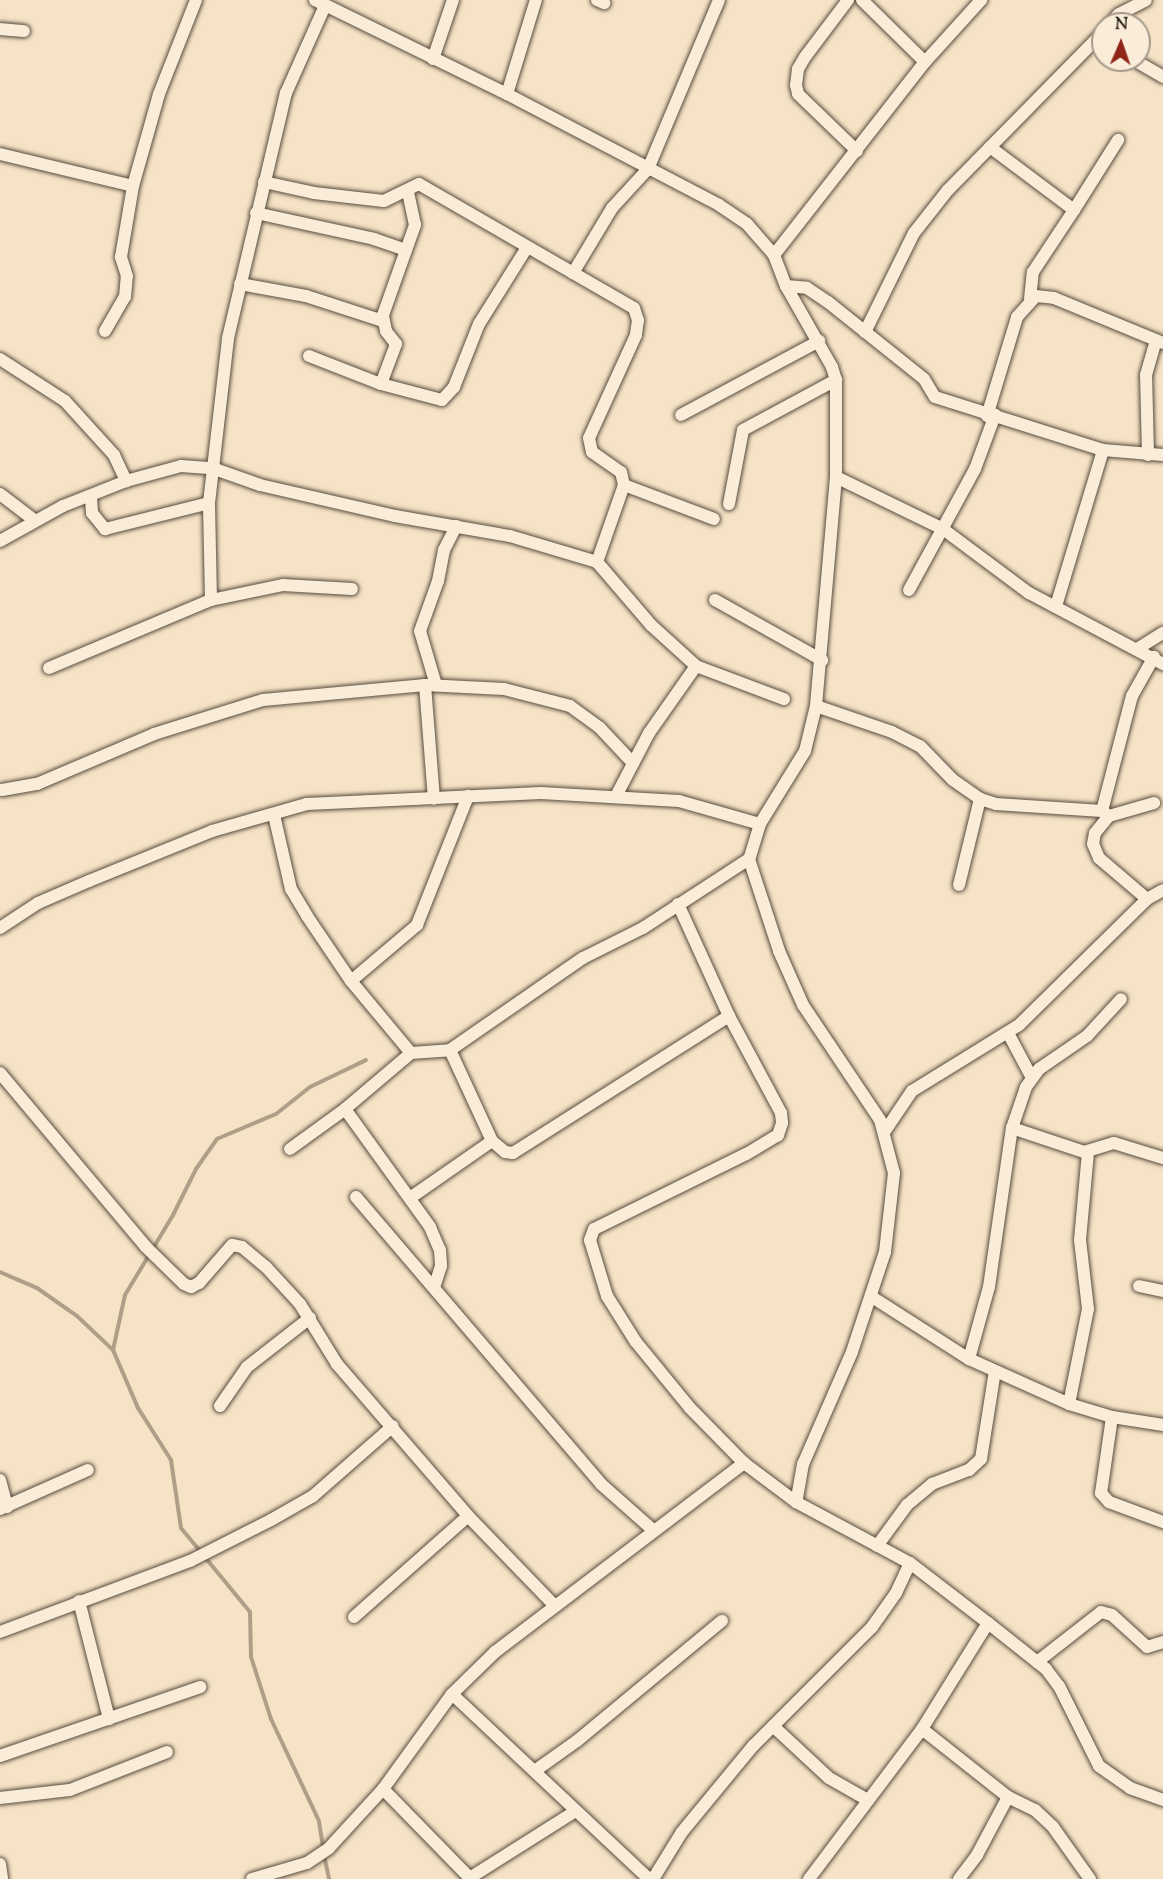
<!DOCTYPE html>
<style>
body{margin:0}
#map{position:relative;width:1163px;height:1879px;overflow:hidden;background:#f6e3c6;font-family:"Sorts Mill Goudy",serif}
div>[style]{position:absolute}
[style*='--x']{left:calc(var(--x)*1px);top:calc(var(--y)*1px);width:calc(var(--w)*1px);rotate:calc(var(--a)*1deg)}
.stream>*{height:4px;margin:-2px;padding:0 2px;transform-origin:2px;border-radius:2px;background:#af9f88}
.roads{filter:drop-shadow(0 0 2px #584c3e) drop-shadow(0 0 2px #584c3e)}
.minor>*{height:12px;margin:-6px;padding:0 6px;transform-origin:6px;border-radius:6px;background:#f9edda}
span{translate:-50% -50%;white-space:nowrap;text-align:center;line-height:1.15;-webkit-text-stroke:4.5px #f9edda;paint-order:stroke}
.north{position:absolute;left:1091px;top:12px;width:60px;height:60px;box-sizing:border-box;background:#f9edda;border:2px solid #a49989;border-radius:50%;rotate:2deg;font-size:16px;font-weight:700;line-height:24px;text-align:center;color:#241a10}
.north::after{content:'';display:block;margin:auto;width:21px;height:27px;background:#8f2418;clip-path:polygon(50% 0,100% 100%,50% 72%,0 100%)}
</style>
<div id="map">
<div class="stream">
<i style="--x:0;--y:1272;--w:40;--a:23.4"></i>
<i style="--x:37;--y:1288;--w:49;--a:35"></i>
<i style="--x:77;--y:1316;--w:50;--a:43.4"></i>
<i style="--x:323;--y:1847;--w:26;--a:-99"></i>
<i style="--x:319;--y:1821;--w:113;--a:-115.2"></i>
<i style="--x:271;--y:1719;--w:65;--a:-107.9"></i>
<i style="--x:251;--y:1657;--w:45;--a:-91.3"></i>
<i style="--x:250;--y:1612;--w:109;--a:-129.4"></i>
<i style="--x:181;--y:1528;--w:69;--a:-98.4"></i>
<i style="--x:171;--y:1460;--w:62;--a:-122.4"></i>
<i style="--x:138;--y:1408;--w:63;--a:-113.3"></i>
<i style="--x:113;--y:1350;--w:56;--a:-77.7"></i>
<i style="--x:125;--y:1295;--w:93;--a:-59"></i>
<i style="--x:173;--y:1215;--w:51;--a:-63.4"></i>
<i style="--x:196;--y:1169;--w:37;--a:-55"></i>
<i style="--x:217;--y:1139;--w:64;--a:-23"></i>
<i style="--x:276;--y:1114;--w:43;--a:-38.5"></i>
<i style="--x:310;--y:1087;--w:62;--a:-25.7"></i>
<i style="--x:324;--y:1855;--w:25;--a:78"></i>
</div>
<div class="roads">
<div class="minor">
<i style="--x:315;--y:0;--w:214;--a:26.1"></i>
<i style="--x:507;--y:94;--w:239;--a:27.6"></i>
<i style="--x:719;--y:205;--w:34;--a:34"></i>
<i style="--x:747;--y:224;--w:41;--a:48.9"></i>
<i style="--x:774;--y:255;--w:33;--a:69"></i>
<i style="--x:786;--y:286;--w:93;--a:60.4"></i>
<i style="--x:832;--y:367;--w:14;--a:73"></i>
<i style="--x:836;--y:380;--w:97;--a:90"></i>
<i style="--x:836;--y:477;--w:230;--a:95"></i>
<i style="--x:816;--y:706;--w:46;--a:103.7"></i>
<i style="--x:805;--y:751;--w:86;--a:121.7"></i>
<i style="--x:760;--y:824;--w:37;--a:107"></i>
<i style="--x:749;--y:859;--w:97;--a:71.9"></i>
<i style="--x:779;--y:951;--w:59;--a:66"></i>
<i style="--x:803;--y:1005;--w:138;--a:56.2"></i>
<i style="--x:880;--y:1120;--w:55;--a:75.2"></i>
<i style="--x:894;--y:1173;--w:80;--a:96.5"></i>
<i style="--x:885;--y:1252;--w:105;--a:108.3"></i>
<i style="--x:852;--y:1352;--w:122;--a:113.6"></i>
<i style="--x:803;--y:1464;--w:39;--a:100"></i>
<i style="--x:597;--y:0;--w:8;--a:23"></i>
<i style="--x:848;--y:0;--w:71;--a:127"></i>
<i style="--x:805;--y:57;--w:14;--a:120"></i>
<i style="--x:798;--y:69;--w:16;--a:97"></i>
<i style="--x:796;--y:85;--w:9;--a:77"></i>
<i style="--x:798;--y:94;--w:82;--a:44"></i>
<i style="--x:862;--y:0;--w:88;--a:44.5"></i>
<i style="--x:1110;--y:24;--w:13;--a:-48"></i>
<i style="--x:1119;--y:14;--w:30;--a:-27"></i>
<i style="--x:0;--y:29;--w:24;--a:5"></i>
<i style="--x:433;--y:59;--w:62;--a:-71.3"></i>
<i style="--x:1134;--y:60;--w:34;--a:30"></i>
<i style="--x:507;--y:94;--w:98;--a:-72.9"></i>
<i style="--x:990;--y:147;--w:105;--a:36.9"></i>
<i style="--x:1074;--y:210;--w:83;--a:-57.8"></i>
<i style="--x:0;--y:154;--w:137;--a:13.5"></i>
<i style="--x:264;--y:182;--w:51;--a:12.4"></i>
<i style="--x:314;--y:193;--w:70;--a:6.5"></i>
<i style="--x:384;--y:201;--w:39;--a:-26"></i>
<i style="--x:419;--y:184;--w:248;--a:30"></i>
<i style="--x:634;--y:308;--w:13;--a:72"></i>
<i style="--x:638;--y:320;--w:15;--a:98"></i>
<i style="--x:636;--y:335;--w:113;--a:114.5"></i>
<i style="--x:589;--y:438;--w:14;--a:78"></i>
<i style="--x:592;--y:452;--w:35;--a:35"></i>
<i style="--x:621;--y:472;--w:13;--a:77"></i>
<i style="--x:624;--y:485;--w:82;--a:109.3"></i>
<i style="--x:256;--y:213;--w:121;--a:12.4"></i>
<i style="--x:374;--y:239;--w:34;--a:19"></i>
<i style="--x:774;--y:255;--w:245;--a:-52"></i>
<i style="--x:925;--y:62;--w:84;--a:-47.9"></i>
<i style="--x:573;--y:273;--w:76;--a:-59"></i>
<i style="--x:612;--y:208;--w:53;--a:-47.3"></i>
<i style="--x:648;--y:169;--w:183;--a:-67.2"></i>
<i style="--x:240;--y:284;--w:67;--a:10.3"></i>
<i style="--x:306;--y:296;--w:81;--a:18"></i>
<i style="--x:786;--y:286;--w:21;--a:5"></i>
<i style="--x:807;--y:288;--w:25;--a:34"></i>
<i style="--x:828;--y:302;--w:123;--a:38.7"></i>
<i style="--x:924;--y:379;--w:21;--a:59"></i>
<i style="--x:935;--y:397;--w:176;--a:17.5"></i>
<i style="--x:1103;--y:450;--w:60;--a:4.8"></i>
<i style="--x:1030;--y:299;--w:27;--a:-84"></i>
<i style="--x:1033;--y:272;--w:74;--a:-56.5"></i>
<i style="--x:105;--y:331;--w:39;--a:-60"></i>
<i style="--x:125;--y:297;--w:21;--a:-85"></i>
<i style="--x:127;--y:276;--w:20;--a:-108"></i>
<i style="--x:121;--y:257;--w:72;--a:-80.4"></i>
<i style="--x:133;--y:186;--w:96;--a:-74.2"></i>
<i style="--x:159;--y:94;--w:101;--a:-68.5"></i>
<i style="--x:865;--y:332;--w:110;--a:-63.7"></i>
<i style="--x:914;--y:233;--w:55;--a:-51.7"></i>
<i style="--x:948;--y:190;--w:221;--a:-45.5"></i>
<i style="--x:309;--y:356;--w:77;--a:21.3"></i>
<i style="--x:381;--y:384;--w:63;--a:14.7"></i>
<i style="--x:442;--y:400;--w:18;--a:-47"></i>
<i style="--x:454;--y:387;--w:68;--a:-68.4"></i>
<i style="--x:479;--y:324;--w:89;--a:-57.9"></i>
<i style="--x:0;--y:359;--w:77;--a:32.9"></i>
<i style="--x:65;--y:401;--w:73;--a:47.8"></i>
<i style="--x:114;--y:455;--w:29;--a:65"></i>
<i style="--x:381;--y:384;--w:43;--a:-69.4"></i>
<i style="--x:396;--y:344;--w:16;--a:-128"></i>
<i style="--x:386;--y:331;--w:16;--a:-101"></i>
<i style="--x:383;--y:315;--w:96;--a:-70.4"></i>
<i style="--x:415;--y:225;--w:34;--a:-102"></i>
<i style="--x:681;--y:415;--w:157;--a:-28.2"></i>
<i style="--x:987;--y:416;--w:103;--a:-73.1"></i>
<i style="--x:1017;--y:317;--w:28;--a:-48"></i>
<i style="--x:1036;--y:296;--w:18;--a:6"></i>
<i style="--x:1054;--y:298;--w:118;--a:22.4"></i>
<i style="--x:1148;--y:455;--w:80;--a:-91.4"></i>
<i style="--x:1146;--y:375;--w:35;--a:-74"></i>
<i style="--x:836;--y:477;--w:119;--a:25.9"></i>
<i style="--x:943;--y:529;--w:107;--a:36.7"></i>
<i style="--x:1029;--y:593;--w:152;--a:27.9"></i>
<i style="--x:624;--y:485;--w:96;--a:20.7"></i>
<i style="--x:0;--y:494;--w:43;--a:37.4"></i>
<i style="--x:91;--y:498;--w:15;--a:86"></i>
<i style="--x:92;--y:513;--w:21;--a:51"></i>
<i style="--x:105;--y:529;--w:107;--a:-14"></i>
<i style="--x:729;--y:504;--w:75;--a:-79.3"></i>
<i style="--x:743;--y:430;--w:106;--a:-28.3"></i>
<i style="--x:0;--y:541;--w:72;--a:-29.1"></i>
<i style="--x:63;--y:506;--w:68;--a:-21.6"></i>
<i style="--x:126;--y:481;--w:57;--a:-15.3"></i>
<i style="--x:181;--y:466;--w:31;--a:4"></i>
<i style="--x:212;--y:468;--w:51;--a:19.5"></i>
<i style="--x:260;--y:485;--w:139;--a:12.9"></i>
<i style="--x:395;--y:516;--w:117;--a:9.9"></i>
<i style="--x:510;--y:536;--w:91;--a:16.6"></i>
<i style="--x:597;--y:562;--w:83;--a:49.4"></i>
<i style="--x:651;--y:625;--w:61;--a:42.3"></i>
<i style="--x:696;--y:666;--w:82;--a:125"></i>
<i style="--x:649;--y:733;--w:71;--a:117.6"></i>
<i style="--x:909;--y:590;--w:138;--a:-61.4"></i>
<i style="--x:975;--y:469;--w:58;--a:-69.7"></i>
<i style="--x:211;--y:600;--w:97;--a:-91.2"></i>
<i style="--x:209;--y:503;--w:166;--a:-83.4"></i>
<i style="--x:228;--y:338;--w:252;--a:-76.7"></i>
<i style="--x:286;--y:93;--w:95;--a:-65.9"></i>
<i style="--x:715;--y:600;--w:123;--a:29.3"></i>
<i style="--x:1056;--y:606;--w:163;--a:-73.2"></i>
<i style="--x:1137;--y:649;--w:31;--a:-32"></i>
<i style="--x:696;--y:666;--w:94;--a:20.6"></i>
<i style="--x:49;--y:668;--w:176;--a:-22.8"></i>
<i style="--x:211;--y:600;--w:74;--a:-11.8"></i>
<i style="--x:283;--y:585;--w:69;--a:3.3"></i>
<i style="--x:425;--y:685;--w:114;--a:85.5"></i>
<i style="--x:436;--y:685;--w:56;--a:-106.5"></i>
<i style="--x:420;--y:631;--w:53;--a:-70.2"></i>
<i style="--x:438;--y:581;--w:32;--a:-79"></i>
<i style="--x:444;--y:550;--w:27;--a:-63"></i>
<i style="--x:816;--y:706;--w:80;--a:18.9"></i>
<i style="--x:892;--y:732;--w:31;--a:27"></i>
<i style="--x:920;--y:746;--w:47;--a:45.9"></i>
<i style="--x:953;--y:780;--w:33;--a:35"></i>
<i style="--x:980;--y:799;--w:17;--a:17"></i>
<i style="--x:996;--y:804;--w:106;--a:3.8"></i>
<i style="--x:2;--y:790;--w:36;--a:-10"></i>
<i style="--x:37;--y:784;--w:127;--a:-23.1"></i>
<i style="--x:154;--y:734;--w:114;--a:-17.3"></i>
<i style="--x:263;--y:700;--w:163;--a:-5.3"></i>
<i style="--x:425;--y:685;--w:79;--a:2.9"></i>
<i style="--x:504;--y:689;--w:68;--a:14.4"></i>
<i style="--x:570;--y:706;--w:37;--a:36"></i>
<i style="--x:600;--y:728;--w:48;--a:46.7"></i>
<i style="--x:274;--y:815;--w:76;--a:77.1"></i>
<i style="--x:291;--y:889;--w:31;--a:59"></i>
<i style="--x:307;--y:916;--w:78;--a:55.9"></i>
<i style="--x:351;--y:981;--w:94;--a:50.2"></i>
<i style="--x:411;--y:1053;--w:39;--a:-4"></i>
<i style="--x:450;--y:1050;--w:162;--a:-34.7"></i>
<i style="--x:583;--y:958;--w:67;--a:-26.6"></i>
<i style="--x:643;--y:928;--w:126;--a:-33.1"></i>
<i style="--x:1109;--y:816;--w:47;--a:-16.1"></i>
<i style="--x:959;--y:885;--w:89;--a:-76.3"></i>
<i style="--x:1147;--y:899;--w:63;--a:-139.5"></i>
<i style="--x:1099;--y:858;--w:15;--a:-113"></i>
<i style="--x:1093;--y:844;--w:11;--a:-80"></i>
<i style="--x:1095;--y:833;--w:22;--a:-51"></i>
<i style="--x:1109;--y:816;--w:9;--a:-144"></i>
<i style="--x:1102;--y:811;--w:119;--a:-75.4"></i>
<i style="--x:1132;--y:696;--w:45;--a:-60.6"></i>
<i style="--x:678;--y:904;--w:123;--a:65.5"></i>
<i style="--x:729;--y:1016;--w:110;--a:61.8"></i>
<i style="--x:781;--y:1113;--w:10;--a:84"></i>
<i style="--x:782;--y:1123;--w:13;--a:108"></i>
<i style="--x:778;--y:1135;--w:37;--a:149"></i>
<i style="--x:746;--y:1154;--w:169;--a:153.7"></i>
<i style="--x:594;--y:1229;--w:12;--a:110"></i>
<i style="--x:590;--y:1240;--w:59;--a:73.1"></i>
<i style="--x:607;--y:1296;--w:54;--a:57.8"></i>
<i style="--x:636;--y:1342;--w:85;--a:50.7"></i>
<i style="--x:690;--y:1408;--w:77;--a:45.5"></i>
<i style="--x:744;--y:1463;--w:65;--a:36.9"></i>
<i style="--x:796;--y:1502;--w:129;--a:28.2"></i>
<i style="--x:910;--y:1563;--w:98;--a:37.6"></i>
<i style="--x:988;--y:1623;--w:74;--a:38.4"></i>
<i style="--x:1046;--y:1669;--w:21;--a:53"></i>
<i style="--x:1059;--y:1686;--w:89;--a:63.4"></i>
<i style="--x:1099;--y:1766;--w:38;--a:35"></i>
<i style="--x:1130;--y:1788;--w:35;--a:20"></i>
<i style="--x:0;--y:928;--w:45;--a:-33.3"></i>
<i style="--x:38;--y:903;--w:56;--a:-23.3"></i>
<i style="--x:89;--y:881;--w:133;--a:-22.1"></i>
<i style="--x:212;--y:831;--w:99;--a:-15.9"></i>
<i style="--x:307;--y:804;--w:234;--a:-2.7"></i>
<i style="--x:541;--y:793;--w:138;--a:3.3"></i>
<i style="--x:679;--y:801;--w:84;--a:15.9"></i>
<i style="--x:351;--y:981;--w:87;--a:-40.3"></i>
<i style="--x:417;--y:925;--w:139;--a:-68.4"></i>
<i style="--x:1008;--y:1033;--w:49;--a:61.9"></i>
<i style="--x:450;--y:1050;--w:100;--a:65.2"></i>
<i style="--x:492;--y:1141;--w:17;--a:40"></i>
<i style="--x:505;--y:1152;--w:8;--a:7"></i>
<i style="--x:513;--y:1153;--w:256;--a:-32.4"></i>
<i style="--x:0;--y:1073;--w:226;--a:50"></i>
<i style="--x:145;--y:1246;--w:54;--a:44.3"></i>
<i style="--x:184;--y:1284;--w:8;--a:23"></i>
<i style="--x:191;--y:1287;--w:9;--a:-27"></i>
<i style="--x:199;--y:1283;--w:50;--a:-49"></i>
<i style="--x:232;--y:1245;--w:10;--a:11"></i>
<i style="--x:242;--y:1247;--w:31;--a:40"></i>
<i style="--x:266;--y:1267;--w:50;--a:47.4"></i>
<i style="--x:300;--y:1304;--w:70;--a:58.3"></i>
<i style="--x:337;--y:1364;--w:201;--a:49.2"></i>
<i style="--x:468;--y:1516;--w:125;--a:46"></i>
<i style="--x:345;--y:1109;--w:145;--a:54.2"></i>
<i style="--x:430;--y:1227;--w:25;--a:67"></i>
<i style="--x:440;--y:1250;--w:16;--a:86"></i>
<i style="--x:441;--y:1266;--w:22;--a:108"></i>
<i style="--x:1012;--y:1128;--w:76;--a:18.4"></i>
<i style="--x:1084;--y:1152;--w:31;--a:-17"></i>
<i style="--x:1114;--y:1143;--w:51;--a:17"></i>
<i style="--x:885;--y:1131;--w:48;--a:-56"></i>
<i style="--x:912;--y:1091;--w:126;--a:-31.7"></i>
<i style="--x:1019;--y:1025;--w:180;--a:-44.5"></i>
<i style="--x:1147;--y:899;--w:18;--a:-29"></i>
<i style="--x:290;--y:1149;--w:68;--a:-36"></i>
<i style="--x:345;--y:1109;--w:87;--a:-40.3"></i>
<i style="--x:356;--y:1197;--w:377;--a:49.5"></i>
<i style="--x:601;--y:1484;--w:69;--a:41.5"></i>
<i style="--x:410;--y:1198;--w:100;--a:-34.8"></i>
<i style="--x:1139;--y:1286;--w:25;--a:12"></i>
<i style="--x:872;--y:1297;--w:115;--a:32.6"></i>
<i style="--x:969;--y:1359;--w:110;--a:24.2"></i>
<i style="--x:1069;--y:1404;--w:45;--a:16.8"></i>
<i style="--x:1112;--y:1417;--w:52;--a:8.9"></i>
<i style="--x:969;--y:1359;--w:75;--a:-74.5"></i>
<i style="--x:989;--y:1287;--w:161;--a:-81.8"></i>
<i style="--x:1012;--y:1128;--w:43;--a:-71.1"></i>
<i style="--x:1026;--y:1087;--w:22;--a:-54"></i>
<i style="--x:1039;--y:1069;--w:58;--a:-34.5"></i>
<i style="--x:1087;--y:1036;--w:50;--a:-47.4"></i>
<i style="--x:1069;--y:1404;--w:97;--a:-78.7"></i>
<i style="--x:1088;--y:1309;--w:69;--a:-96.6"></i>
<i style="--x:1080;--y:1240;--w:88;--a:-84.8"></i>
<i style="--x:220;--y:1406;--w:47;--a:-55.3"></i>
<i style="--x:247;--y:1367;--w:80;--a:-37.9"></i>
<i style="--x:1112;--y:1417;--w:77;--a:98.2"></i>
<i style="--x:1101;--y:1493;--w:12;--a:48"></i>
<i style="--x:1109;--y:1502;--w:58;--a:20.3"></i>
<i style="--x:0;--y:1480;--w:28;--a:75"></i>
<i style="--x:0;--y:1509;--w:96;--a:-23.9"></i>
<i style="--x:877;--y:1546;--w:51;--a:-53.8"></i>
<i style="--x:907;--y:1505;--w:33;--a:-40"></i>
<i style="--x:932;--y:1484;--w:40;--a:-21"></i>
<i style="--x:969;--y:1470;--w:16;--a:-43"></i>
<i style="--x:981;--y:1459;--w:89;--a:-81"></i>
<i style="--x:79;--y:1601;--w:122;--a:75.7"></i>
<i style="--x:354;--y:1617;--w:152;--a:-41.5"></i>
<i style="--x:0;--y:1632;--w:203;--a:-20.5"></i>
<i style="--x:190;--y:1561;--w:91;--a:-26.8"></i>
<i style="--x:271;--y:1520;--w:48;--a:-29.7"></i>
<i style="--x:313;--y:1496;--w:106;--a:-41.2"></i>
<i style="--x:1037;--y:1662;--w:81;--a:-38"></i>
<i style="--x:1101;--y:1612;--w:11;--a:15"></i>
<i style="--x:1112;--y:1615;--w:47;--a:42.4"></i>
<i style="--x:1147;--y:1647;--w:17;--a:-17"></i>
<i style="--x:452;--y:1694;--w:270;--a:43.2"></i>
<i style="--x:773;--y:1726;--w:76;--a:42.9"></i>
<i style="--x:829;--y:1778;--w:43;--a:29.6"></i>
<i style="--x:922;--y:1729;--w:110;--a:38.3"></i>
<i style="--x:1008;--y:1797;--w:30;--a:26"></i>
<i style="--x:1035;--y:1810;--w:25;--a:43"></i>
<i style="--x:1053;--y:1827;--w:64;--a:54.6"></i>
<i style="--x:0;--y:1756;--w:212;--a:-19"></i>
<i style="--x:536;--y:1770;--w:52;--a:-35.5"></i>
<i style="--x:578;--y:1740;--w:187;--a:-39.6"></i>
<i style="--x:383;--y:1789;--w:124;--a:45.7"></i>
<i style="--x:0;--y:1798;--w:70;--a:-6.5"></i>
<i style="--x:70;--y:1790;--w:104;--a:-21.4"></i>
<i style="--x:0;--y:1864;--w:15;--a:82"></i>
<i style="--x:252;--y:1879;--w:57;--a:-16.2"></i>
<i style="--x:307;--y:1863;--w:27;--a:-34"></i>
<i style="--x:329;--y:1848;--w:80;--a:-47.5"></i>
<i style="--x:383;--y:1789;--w:117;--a:-54"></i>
<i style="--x:452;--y:1694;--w:60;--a:-44.3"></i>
<i style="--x:495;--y:1652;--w:313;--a:-37.2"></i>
<i style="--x:468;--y:1879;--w:125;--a:-32.3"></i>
<i style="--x:653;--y:1879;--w:55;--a:-58.3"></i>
<i style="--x:682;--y:1832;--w:112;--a:-50.5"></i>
<i style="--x:753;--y:1746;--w:168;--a:-45"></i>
<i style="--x:872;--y:1627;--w:42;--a:-54.8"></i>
<i style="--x:896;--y:1593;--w:33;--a:-65"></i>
<i style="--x:809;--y:1879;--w:188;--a:-53"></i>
<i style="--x:922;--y:1729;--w:125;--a:-58.1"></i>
<i style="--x:959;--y:1879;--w:30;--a:-53"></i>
<i style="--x:977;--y:1855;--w:66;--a:-61.9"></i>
</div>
</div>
<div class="north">N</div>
</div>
